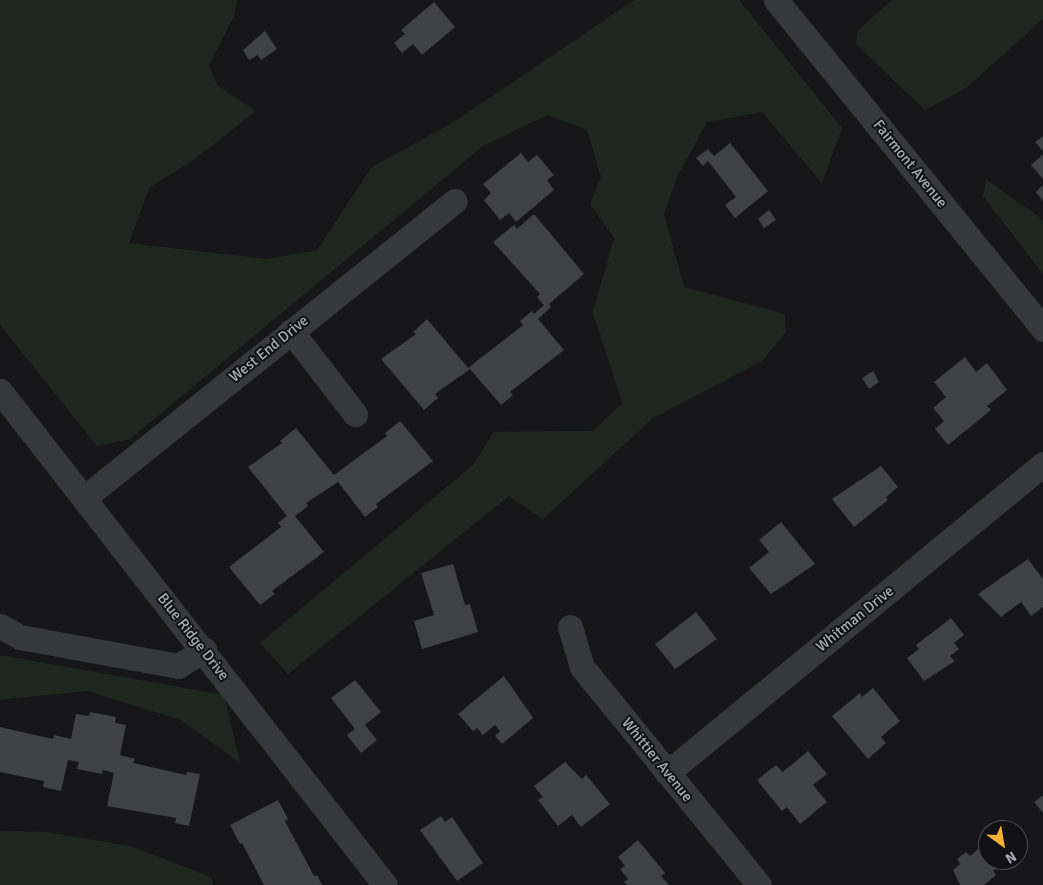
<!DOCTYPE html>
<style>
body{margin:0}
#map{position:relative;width:1043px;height:885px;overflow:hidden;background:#161618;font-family:Signika,sans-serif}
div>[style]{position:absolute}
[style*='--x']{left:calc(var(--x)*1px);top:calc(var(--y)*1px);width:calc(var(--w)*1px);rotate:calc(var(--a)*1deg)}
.green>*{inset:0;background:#1e261f}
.building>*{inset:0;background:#404145}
.street>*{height:25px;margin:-12.5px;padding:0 12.5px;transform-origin:12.5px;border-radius:12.5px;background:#37383d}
span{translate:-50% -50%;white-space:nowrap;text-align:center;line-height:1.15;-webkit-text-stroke:4px #111113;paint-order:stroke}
.street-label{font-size:15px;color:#a8adb8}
.north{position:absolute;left:978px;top:820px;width:50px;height:50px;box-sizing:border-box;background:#111113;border:1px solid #4d4f55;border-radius:50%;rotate:148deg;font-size:14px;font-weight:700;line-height:20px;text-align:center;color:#a8adb8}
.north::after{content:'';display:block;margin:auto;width:18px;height:22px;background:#f2b134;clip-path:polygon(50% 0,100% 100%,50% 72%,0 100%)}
</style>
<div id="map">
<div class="green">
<i style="clip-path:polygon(0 0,237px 0,234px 16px,209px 65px,217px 85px,256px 111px,192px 161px,149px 188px,129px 243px,267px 259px,317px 250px,372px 167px,454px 122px,634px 0,739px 0,842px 128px,822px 183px,762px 112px,707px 122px,677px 177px,664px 214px,684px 287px,785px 314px,786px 332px,762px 361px,653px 418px,543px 519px,509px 496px,288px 674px,260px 643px,473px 465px,494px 432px,593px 431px,622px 403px,593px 312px,614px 238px,590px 204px,601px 177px,587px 130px,548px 115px,483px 146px,130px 439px,97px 446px,0 325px)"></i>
<i style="clip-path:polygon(892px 0,1043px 0,1043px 19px,966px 88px,925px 110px,856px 44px,857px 31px)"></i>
<i style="clip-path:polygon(986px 179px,1043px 220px,1043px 274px,983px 196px)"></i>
<i style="clip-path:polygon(0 655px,224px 695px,240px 763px,181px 720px,87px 691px,0 700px)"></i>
<i style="clip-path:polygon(0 831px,47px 832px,130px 846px,211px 877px,213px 885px,0 885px)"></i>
</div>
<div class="building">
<i style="clip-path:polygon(434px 2px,455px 27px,422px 55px,413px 44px,402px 53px,394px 43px,405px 34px,401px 30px)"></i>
<i style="clip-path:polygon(265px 31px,277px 49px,261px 60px,258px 55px,249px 60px,243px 50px)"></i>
<i style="clip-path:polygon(1043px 136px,1043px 151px,1035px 142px)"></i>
<i style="clip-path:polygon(730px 143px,768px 191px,735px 218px,725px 205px,736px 197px,708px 161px,703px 166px,696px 158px,708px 149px,714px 156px)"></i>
<i style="clip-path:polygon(521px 153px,528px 162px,537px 155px,554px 175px,547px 180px,554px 190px,516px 222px,509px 213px,500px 220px,484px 200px,491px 193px,483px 184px)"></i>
<i style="clip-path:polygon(1043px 154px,1043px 179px,1031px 165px)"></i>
<i style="clip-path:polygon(1043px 185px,1043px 201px,1036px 192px)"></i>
<i style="clip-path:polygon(769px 210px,776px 220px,764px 228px,758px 219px)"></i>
<i style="clip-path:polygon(534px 214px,584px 274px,549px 304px,551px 307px,538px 319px,564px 350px,510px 392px,513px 395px,501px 405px,470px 369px,435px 394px,438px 398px,424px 410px,381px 359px,416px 334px,413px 332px,427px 319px,468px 368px,523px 325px,520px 321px,532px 311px,534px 314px,544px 305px,537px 297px,540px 294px,493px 242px,514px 225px,517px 229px)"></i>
<i style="clip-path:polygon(965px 357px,976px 372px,987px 363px,1007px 390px,987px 406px,991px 410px,948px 445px,935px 429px,944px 421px,933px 408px,946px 397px,934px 382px)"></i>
<i style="clip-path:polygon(873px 371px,879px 382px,869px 389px,862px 378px)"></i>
<i style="clip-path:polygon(400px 421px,433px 461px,376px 504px,378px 507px,365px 517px,338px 482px,306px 503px,308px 506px,295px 516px,324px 552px,272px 591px,275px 594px,260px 605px,229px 567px,281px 527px,278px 523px,287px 516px,248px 467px,282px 443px,280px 441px,296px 428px,334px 475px,387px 436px,385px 433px)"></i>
<i style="clip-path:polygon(881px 466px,898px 487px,886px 497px,888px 500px,854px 527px,832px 499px)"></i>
<i style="clip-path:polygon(781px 522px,815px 564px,771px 594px,749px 568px,769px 552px,759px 540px)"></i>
<i style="clip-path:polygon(1028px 559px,1043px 579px,1043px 607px,1031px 616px,1021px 602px,1001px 617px,978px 594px)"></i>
<i style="clip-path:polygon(453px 564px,465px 605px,470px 604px,478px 632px,422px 649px,414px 621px,434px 615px,421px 573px)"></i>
<i style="clip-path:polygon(696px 612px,717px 639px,675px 669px,655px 644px)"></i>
<i style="clip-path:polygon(951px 618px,964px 635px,954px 643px,959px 649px,950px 656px,955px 661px,924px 681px,907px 658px,919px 649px,916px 645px)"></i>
<i style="clip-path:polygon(504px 676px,533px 718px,502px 744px,495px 736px,500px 731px,495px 725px,483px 735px,477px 728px,473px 731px,458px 714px)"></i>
<i style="clip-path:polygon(355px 680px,381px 712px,365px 725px,377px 740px,361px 753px,347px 735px,355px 729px,331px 698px)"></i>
<i style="clip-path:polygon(873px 688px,900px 721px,881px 737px,886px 743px,868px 759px,832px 716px,860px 693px,862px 697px)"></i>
<i style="clip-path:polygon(90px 712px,116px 717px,115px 723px,126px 725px,120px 755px,135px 759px,133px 763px,186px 775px,187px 772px,200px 774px,189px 826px,175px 823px,176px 818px,107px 806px,114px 773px,103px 770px,102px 774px,77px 769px,79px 762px,68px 760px,61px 791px,43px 787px,44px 781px,0 772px,0 727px,53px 739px,54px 735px,71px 739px,76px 714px,89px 716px)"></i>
<i style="clip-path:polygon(808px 751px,827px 774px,813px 785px,827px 802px,800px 824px,787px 807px,782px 811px,757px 780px,776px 765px,783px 772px)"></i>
<i style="clip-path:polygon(565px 762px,582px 779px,586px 775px,610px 804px,581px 827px,572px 815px,558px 826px,538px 800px,543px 797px,534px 786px)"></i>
<i style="clip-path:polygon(1043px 795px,1043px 813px,1034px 802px)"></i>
<i style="clip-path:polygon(278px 800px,288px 819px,285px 821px,314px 876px,317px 875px,322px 885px,264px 885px,242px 843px,240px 844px,230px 825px)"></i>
<i style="clip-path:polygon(441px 816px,445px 822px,452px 817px,483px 863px,457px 881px,420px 830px)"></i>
<i style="clip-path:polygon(638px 840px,665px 873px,661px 876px,669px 885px,627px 885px,624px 882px,628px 879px,620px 869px,625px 866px,618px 857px)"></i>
<i style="clip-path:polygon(988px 841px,988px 860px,1007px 860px,993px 871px,996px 875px,984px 885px,960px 885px,953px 870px,960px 864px,957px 859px,966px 852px,970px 856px)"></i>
</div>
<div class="street">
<i style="--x:776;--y:0;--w:424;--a:50.9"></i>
<i style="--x:291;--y:331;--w:105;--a:52.4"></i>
<i style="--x:0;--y:391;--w:626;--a:52.07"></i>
<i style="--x:84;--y:498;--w:475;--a:-38.7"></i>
<i style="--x:0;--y:626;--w:23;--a:29"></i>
<i style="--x:20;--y:637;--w:161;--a:10.4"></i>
<i style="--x:178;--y:666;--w:31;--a:-32"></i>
<i style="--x:570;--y:627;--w:42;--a:73.3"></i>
<i style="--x:582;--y:667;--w:281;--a:50.9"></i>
<i style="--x:667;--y:773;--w:487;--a:-39.4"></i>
</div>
<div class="street-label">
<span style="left:910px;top:164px;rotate:51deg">Fairmont Avenue</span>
<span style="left:269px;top:349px;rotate:-39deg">West End Drive</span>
<span style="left:855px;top:619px;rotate:-39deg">Whitman Drive</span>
<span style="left:193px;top:637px;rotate:52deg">Blue Ridge Drive</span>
<span style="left:657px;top:760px;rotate:51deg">Whittier Avenue</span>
</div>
<div class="north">N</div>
</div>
